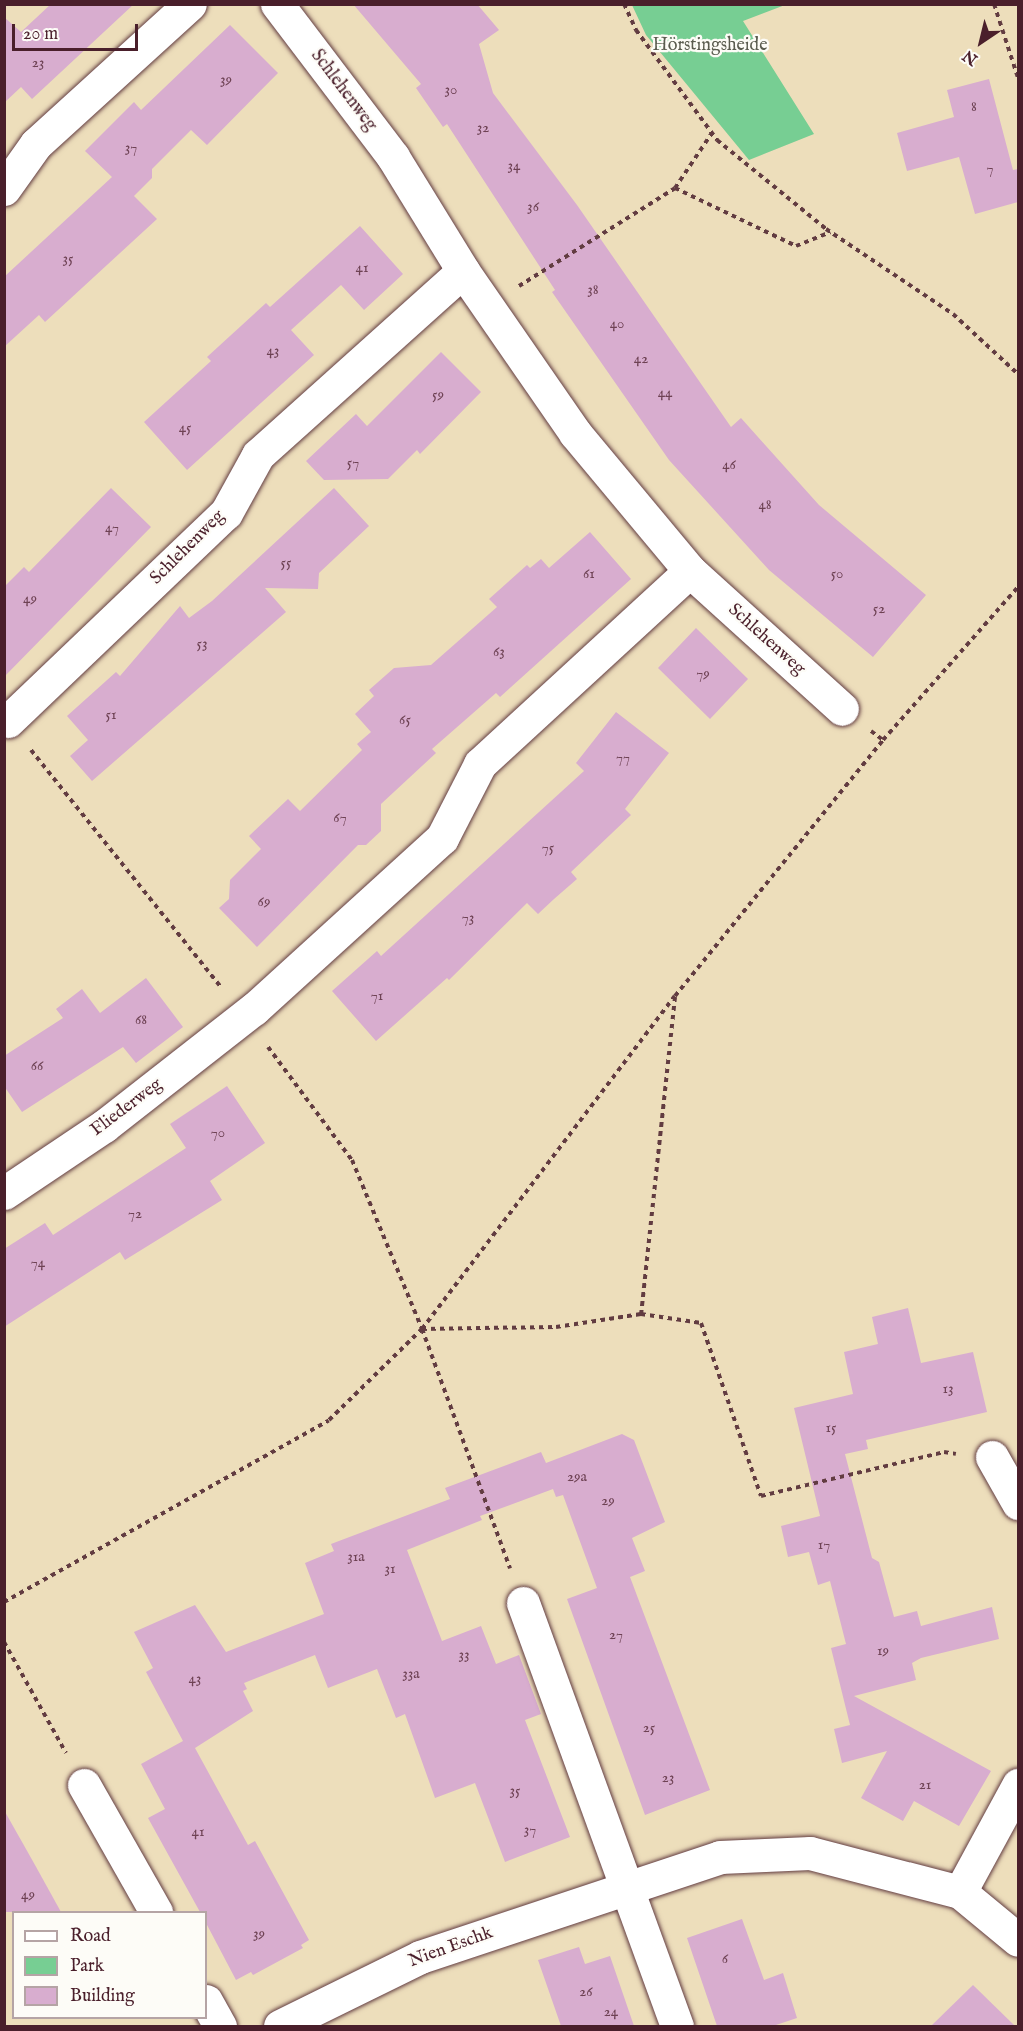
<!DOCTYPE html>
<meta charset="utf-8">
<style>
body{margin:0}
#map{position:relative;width:1023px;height:2031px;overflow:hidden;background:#eddebb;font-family:"IM FELL English",serif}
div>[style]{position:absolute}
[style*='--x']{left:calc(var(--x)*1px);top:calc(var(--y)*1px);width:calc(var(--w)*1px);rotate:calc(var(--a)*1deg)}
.green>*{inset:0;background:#77ce93}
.building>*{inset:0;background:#d8adcf}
.path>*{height:4px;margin-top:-2px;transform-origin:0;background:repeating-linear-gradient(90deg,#623c41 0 4.5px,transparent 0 9px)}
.roads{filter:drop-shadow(0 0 2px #623c41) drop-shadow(0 0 2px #623c41)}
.street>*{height:33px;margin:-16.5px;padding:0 16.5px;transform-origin:16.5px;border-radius:16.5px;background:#fff}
span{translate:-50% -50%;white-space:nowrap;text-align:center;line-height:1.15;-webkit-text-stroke:4.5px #fdfcf7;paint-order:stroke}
.number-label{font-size:15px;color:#6e4254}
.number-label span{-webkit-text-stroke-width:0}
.park-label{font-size:18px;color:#5a5c4f}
.street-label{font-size:18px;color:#4a1f2b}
.frame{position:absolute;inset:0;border:6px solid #4a1f2b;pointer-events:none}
.legend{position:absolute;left:12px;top:1911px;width:195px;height:108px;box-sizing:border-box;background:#fdfcf7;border:2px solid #b5a4a5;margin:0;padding:8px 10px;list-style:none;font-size:18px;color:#4a1f2b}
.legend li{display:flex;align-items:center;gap:12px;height:30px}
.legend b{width:30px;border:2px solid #b5a4a5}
.north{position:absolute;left:951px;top:12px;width:60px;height:60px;-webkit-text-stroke:4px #fdfcf7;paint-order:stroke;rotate:215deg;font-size:16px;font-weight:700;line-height:24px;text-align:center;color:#4a1f2b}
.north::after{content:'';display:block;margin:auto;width:21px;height:27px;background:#4a1f2b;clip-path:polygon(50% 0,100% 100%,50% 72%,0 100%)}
.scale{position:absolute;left:12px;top:24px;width:126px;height:27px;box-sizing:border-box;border:3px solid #4a1f2b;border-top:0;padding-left:8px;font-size:18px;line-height:21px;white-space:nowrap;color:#4a1f2b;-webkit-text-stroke:4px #fdfcf7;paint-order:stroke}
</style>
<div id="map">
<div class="green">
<i style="clip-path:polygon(632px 5px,785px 5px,743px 21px,814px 134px,749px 160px,646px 35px)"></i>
</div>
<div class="building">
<i style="clip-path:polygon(51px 4px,134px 4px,32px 99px,21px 87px,4px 103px,4px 17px,21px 32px)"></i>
<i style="clip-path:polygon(353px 4px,477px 4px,499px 30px,479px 44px,493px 93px,577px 205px,731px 427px,741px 418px,819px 505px,926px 595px,873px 657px,769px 570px,669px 460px,552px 292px,555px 290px,447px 124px,443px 127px,416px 88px,421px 84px)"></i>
<i style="clip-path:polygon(230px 25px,278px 73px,207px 145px,191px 130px,152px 169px,152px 178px,134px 196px,157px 219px,45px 322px,39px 315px,4px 347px,4px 277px,112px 177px,85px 151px,134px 102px,141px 110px)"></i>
<i style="clip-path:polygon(989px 79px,1013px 170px,1018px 169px,1018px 202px,975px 214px,959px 157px,907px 171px,897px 133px,954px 117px,947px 90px)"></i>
<i style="clip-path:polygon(360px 226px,403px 274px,364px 310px,341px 285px,291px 330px,314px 355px,187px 470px,144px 422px,211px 361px,207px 357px,266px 303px,270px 307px)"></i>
<i style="clip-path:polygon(441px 352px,481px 392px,420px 454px,417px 450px,388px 479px,324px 480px,306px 461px,356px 414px,367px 426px)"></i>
<i style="clip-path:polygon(111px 488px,151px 527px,4px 677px,4px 587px,24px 567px,29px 572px)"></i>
<i style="clip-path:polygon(334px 488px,369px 526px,319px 573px,318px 589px,265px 588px,286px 612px,92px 781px,70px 756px,88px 740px,67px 716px,116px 672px,120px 676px,180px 606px,189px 618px,212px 601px)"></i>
<i style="clip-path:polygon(590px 532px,631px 579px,500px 697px,496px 693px,432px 749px,436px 753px,381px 804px,381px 831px,366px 845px,358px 845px,257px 947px,219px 908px,229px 899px,230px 880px,261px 849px,249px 836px,288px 799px,300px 811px,362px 750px,357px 744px,371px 732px,355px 714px,374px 696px,369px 690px,394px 668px,431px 665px,497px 607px,489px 599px,527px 565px,530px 568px,541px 559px,549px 568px)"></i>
<i style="clip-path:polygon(696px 628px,748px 679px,710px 719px,658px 668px)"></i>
<i style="clip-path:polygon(616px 712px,669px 753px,625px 809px,631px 815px,571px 872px,577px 879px,554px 899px,538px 914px,527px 903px,449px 980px,447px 978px,376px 1041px,332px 991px,377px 951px,381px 956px,584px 771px,576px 763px)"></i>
<i style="clip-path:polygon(146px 978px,183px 1027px,136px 1063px,123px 1047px,22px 1112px,4px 1086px,4px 1056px,63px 1018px,56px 1009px,82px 989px,100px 1013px)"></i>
<i style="clip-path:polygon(227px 1086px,265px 1143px,210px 1181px,222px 1200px,125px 1260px,120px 1252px,4px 1327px,4px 1249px,45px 1223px,53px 1235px,186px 1148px,170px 1124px)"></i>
<i style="clip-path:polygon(908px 1308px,921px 1363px,973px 1352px,987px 1412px,866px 1440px,868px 1449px,845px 1454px,872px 1558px,879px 1562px,894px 1617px,917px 1611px,921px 1626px,992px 1607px,999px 1639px,921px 1658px,912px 1663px,916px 1680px,854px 1696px,991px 1771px,959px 1826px,914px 1801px,903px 1821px,861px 1798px,887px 1751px,842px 1763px,834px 1729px,850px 1725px,831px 1648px,846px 1644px,830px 1581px,818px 1585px,809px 1552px,788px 1557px,781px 1526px,820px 1516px,794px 1408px,853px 1394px,844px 1352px,878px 1344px,872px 1317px)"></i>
<i style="clip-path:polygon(622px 1434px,634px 1440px,665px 1522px,632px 1538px,645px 1571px,630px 1577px,710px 1790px,645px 1815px,567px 1599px,597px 1588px,563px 1495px,556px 1497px,553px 1489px,480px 1516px,482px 1520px,407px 1550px,442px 1641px,481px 1626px,496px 1664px,519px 1655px,541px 1714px,525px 1720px,570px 1837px,505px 1862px,475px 1783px,435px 1798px,405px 1714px,396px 1718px,377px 1669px,328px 1688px,315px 1655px,244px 1683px,247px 1689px,243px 1691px,253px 1711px,195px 1748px,248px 1845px,255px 1841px,309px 1940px,301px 1945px,303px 1948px,253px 1975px,251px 1972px,236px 1980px,206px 1923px,206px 1912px,200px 1912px,148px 1818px,165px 1809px,141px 1764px,183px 1741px,146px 1672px,153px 1668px,134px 1632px,195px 1605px,226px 1652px,324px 1614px,305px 1563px,334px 1551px,331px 1544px,450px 1499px,445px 1488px,541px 1452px,546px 1463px)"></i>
<i style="clip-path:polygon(4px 1810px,35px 1865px,61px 1912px,4px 1912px)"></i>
<i style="clip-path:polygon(742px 1919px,764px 1980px,783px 1973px,797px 2018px,773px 2026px,717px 2026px,687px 1938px)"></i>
<i style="clip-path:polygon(579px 1947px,585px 1964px,610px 1956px,634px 2026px,561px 2026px,538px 1960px)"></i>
<i style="clip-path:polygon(973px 1985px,1015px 2026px,931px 2026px)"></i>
</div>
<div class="path">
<i style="--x:624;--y:4;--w:29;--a:65"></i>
<i style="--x:636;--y:30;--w:137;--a:53.6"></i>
<i style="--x:717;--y:140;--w:141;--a:39.2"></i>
<i style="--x:826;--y:229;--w:153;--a:33.8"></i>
<i style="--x:953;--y:314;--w:88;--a:42.7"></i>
<i style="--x:994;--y:4;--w:78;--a:72"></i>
<i style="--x:675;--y:188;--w:134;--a:25.6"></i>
<i style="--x:796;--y:246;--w:37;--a:-22"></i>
<i style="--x:519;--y:286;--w:184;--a:-32.1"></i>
<i style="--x:675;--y:188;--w:66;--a:-56.1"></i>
<i style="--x:871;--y:731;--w:15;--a:37"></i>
<i style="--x:31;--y:750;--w:304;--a:51.3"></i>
<i style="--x:675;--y:997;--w:319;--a:96.1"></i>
<i style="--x:641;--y:1314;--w:61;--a:8.5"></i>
<i style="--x:701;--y:1323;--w:183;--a:70.9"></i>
<i style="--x:761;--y:1496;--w:188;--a:-13.5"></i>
<i style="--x:944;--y:1452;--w:12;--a:9"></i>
<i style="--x:268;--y:1047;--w:141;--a:53.4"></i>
<i style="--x:352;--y:1160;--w:183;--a:67.5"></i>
<i style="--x:422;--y:1329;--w:134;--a:-0.9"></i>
<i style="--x:556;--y:1327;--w:86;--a:-8.7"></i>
<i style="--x:422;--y:1329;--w:255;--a:69.8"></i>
<i style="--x:4;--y:1602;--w:372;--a:-29.2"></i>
<i style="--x:329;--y:1420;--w:130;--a:-44.4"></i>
<i style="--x:422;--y:1329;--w:418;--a:-52.8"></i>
<i style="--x:675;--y:996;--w:330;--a:-50.9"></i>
<i style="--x:883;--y:740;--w:204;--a:-48.6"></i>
<i style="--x:4;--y:1642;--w:127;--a:60.8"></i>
</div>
<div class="roads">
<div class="street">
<i style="--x:277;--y:4;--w:192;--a:52.8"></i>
<i style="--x:393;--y:157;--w:134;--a:58.4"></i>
<i style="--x:463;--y:271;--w:197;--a:55.3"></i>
<i style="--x:575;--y:433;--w:180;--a:50.2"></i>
<i style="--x:690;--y:571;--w:205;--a:42.2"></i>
<i style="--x:4;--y:189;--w:55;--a:-54.6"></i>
<i style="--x:36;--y:144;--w:208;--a:-42.3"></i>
<i style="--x:8;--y:721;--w:301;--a:-43.7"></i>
<i style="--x:226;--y:513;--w:66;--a:-61.1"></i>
<i style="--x:258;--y:455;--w:275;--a:-41.9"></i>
<i style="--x:4;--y:1193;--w:120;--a:-33.8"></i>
<i style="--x:104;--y:1126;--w:190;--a:-38"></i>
<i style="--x:254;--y:1009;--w:254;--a:-42.3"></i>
<i style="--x:442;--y:838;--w:83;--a:-62.8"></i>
<i style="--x:480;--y:764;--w:285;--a:-42.6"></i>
<i style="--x:992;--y:1457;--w:53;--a:60.5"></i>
<i style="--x:523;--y:1603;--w:450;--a:70"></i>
<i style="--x:84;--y:1785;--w:146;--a:60.4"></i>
<i style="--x:960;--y:1892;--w:122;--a:-61.5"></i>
<i style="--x:206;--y:2001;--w:29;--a:61"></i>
<i style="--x:280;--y:2026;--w:156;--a:-26.2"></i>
<i style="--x:420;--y:1957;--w:316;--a:-18.4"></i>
<i style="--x:720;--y:1857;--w:90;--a:-2.5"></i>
<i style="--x:810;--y:1853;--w:155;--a:14.6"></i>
<i style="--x:960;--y:1892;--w:75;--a:39.6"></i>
</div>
</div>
<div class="number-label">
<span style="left:38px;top:63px">23</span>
<span style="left:226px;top:80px">39</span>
<span style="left:451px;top:90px">30</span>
<span style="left:974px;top:107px">8</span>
<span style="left:483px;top:128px">32</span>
<span style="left:131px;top:148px">37</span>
<span style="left:514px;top:166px">34</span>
<span style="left:990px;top:169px">7</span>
<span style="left:533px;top:207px">36</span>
<span style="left:68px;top:259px">35</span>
<span style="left:362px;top:268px">41</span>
<span style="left:593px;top:290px">38</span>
<span style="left:617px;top:324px">40</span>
<span style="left:273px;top:351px">43</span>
<span style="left:641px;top:359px">42</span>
<span style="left:665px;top:393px">44</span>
<span style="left:438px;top:395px">59</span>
<span style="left:185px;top:428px">45</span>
<span style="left:353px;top:463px">57</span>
<span style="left:729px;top:465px">46</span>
<span style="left:765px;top:505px">48</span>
<span style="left:112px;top:528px">47</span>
<span style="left:286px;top:563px">55</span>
<span style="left:589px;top:574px">61</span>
<span style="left:837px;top:574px">50</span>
<span style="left:30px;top:599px">49</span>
<span style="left:879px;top:609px">52</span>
<span style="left:202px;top:644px">53</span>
<span style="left:499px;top:652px">63</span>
<span style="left:703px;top:674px">79</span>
<span style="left:111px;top:715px">51</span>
<span style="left:405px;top:720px">65</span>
<span style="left:623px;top:758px">77</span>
<span style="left:340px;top:818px">67</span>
<span style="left:548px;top:848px">75</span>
<span style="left:264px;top:902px">69</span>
<span style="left:468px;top:918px">73</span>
<span style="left:377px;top:996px">71</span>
<span style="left:141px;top:1020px">68</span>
<span style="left:37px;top:1066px">66</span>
<span style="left:218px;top:1133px">70</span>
<span style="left:135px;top:1214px">72</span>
<span style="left:38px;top:1263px">74</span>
<span style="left:948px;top:1389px">13</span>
<span style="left:831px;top:1428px">15</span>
<span style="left:577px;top:1477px">29a</span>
<span style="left:608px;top:1501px">29</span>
<span style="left:824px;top:1545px">17</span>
<span style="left:356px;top:1557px">31a</span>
<span style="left:390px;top:1569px">31</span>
<span style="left:616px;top:1635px">27</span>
<span style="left:883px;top:1651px">19</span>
<span style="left:464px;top:1655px">33</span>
<span style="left:411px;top:1674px">33a</span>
<span style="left:195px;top:1679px">43</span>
<span style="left:649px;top:1728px">25</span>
<span style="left:668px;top:1778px">23</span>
<span style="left:925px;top:1785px">21</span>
<span style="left:515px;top:1791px">35</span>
<span style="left:530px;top:1830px">37</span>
<span style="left:198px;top:1832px">41</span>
<span style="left:28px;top:1895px">49</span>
<span style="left:259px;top:1934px">39</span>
<span style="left:725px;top:1959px">6</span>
<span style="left:586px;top:1992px">26</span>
<span style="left:611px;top:2012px">24</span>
</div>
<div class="park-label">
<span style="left:710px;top:46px">Hörstingsheide</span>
</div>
<div class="street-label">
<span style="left:343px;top:91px;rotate:53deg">Schlehenweg</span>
<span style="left:188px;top:548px;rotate:-45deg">Schlehenweg</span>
<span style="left:766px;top:640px;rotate:42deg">Schlehenweg</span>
<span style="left:127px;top:1108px;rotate:-37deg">Fliederweg</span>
<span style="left:451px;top:1948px;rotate:-20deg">Nien Eschk</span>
</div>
<div class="frame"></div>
<ul class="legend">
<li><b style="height:8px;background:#fff"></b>Road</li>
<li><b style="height:16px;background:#77ce93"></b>Park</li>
<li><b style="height:16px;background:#d8adcf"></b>Building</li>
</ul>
<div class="north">N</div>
<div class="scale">20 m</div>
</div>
